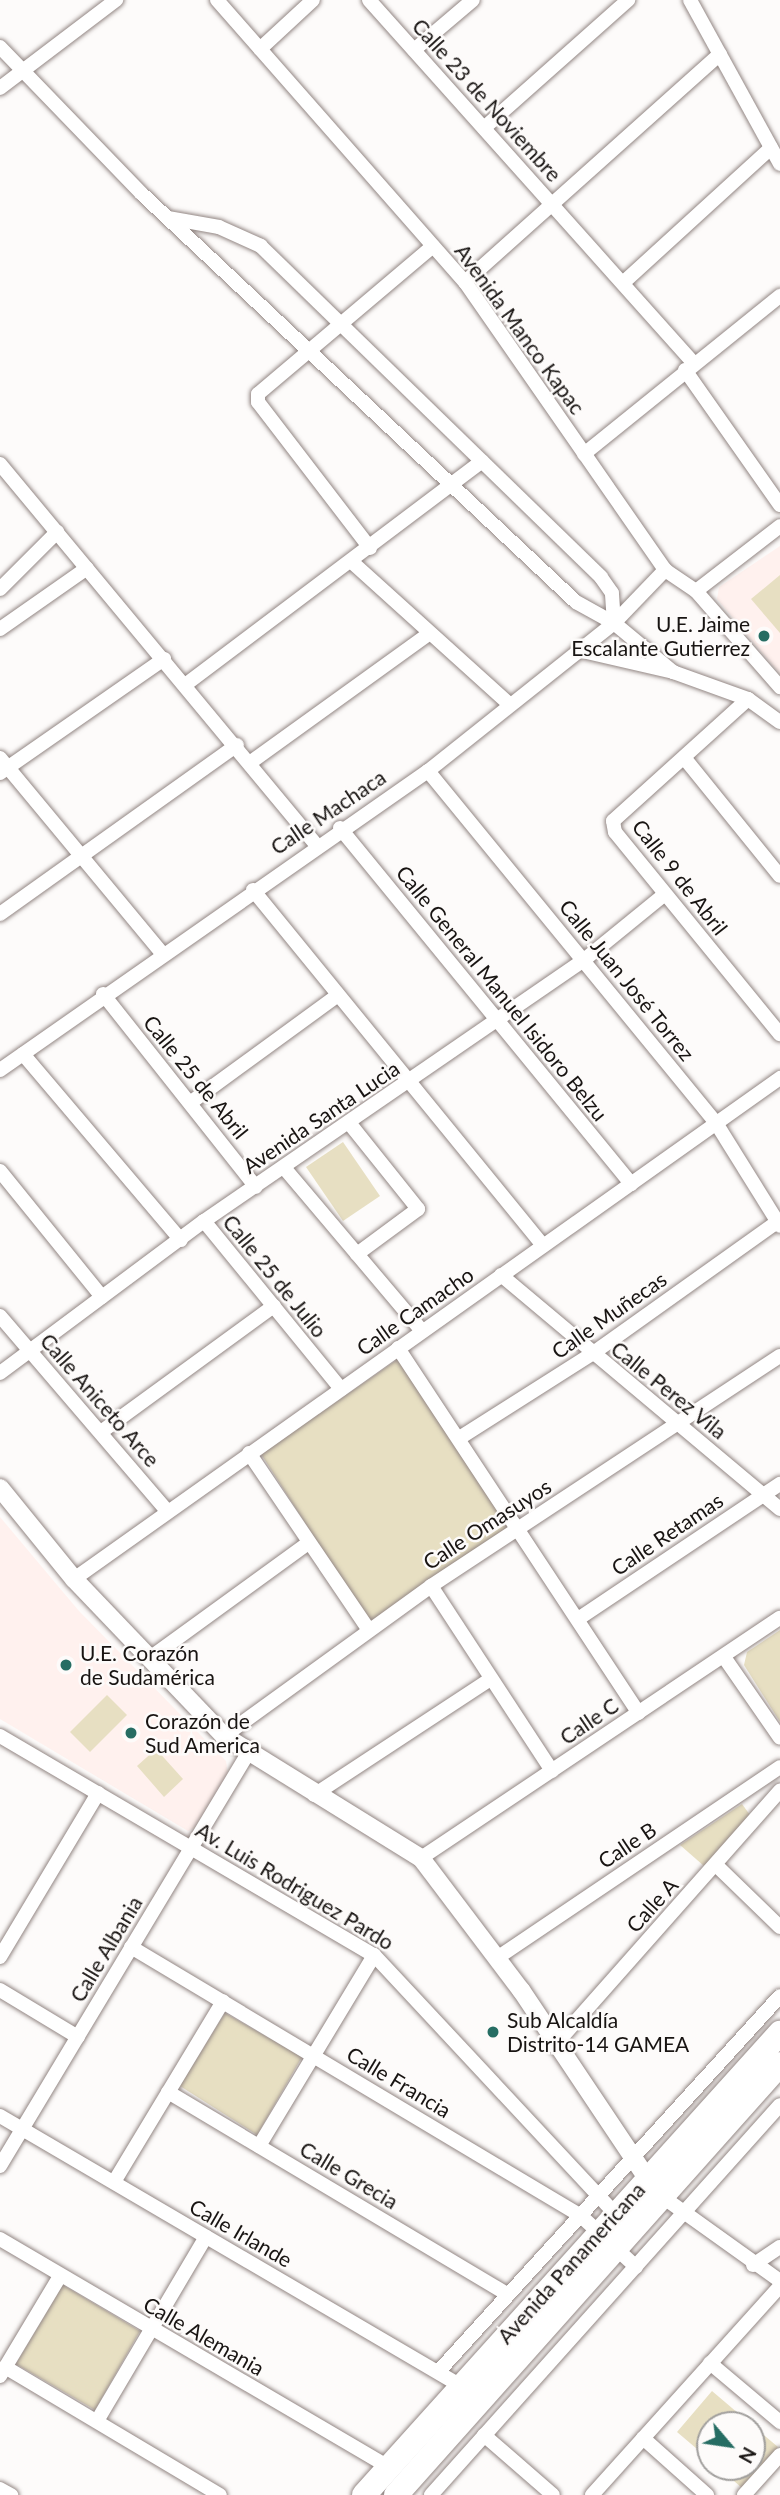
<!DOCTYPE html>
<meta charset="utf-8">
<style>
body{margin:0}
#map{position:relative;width:780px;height:2495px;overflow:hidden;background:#fdfbfa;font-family:Lato,sans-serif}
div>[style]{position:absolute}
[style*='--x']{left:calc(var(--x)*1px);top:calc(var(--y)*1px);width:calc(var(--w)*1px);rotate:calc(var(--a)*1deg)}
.built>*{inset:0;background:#fff1ee}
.green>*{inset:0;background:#e7dfc2}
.roads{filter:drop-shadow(0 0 2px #928683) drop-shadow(0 0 2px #928683)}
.minor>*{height:14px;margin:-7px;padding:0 7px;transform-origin:7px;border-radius:7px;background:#fff}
.tertiary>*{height:18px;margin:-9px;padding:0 9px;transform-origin:9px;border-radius:9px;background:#fff}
.trunk>*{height:24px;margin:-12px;padding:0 12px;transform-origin:12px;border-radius:12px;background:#fff}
.dots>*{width:19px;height:19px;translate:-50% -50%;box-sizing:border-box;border:4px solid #fdfbfa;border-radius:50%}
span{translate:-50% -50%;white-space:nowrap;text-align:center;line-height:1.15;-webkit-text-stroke:5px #fdfbfa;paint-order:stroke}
.street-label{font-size:21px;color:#181412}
.poi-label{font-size:21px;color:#181412}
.right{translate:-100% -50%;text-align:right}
.left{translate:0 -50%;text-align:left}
.north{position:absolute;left:696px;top:2411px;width:70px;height:70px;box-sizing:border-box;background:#fdfbfa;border:2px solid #a19f9d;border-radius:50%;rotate:119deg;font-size:19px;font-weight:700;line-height:28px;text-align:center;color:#181412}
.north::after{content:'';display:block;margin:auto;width:24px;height:32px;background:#266d63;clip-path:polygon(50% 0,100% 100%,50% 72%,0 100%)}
</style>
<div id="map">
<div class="built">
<i style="clip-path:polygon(780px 546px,780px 674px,717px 599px,719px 587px)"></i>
<i style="clip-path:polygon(0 1517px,79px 1611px,226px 1761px,228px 1774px,195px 1828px,188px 1831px,0 1719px)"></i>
</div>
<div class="green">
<i style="clip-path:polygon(780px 575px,780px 633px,751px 599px)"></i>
<i style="clip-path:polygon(343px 1142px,380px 1196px,343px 1221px,306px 1167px)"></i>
<i style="clip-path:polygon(401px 1357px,512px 1526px,369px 1623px,261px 1454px)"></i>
<i style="clip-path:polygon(780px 1630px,780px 1722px,744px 1665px,747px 1652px)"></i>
<i style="clip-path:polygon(107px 1695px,127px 1715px,90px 1752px,70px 1732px)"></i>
<i style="clip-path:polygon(156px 1749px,183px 1779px,164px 1797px,137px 1766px)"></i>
<i style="clip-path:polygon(742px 1804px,750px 1815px,704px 1866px,680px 1845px)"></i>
<i style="clip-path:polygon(225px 2013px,302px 2057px,257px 2135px,180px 2086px)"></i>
<i style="clip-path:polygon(63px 2285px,140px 2331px,95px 2410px,16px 2364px)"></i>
<i style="clip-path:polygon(712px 2391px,752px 2425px,710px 2425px,710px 2460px,677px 2432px)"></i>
<i style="clip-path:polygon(752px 2425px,778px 2447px,742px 2488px,718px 2467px,752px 2467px)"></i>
</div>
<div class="roads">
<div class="minor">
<i style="--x:217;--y:0;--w:376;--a:48.7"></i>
<i style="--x:465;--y:282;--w:351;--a:55.2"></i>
<i style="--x:665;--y:570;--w:37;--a:34"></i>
<i style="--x:696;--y:591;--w:128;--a:48.8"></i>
<i style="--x:369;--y:0;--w:487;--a:48.2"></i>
<i style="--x:690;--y:0;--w:187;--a:61.2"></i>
<i style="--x:0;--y:47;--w:204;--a:46"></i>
<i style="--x:142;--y:194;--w:596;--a:43.23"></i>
<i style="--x:576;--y:602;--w:43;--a:28.9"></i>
<i style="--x:614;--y:623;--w:30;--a:-94"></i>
<i style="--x:612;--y:593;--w:19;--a:-125"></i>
<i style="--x:601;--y:577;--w:475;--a:-135.8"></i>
<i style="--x:261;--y:246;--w:46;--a:-155.7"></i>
<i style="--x:219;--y:227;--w:52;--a:-170"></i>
<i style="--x:260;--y:49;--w:72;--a:-42.8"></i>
<i style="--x:414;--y:50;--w:77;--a:-40.3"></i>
<i style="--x:0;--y:88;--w:146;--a:-37.2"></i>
<i style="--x:484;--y:128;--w:193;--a:-41.6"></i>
<i style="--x:465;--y:282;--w:342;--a:-41.8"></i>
<i style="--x:624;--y:282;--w:199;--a:-42.4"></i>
<i style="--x:685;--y:370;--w:165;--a:54.9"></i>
<i style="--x:584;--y:454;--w:252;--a:-38.9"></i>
<i style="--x:0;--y:464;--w:494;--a:50.3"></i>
<i style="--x:370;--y:548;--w:184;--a:-127.5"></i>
<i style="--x:258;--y:402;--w:8;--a:-90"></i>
<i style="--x:258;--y:394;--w:229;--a:-40.2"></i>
<i style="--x:353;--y:563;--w:210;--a:42.1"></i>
<i style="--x:0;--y:589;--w:81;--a:-45"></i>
<i style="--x:696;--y:591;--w:106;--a:-37.7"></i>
<i style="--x:614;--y:623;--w:77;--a:39.7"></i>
<i style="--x:673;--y:672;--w:80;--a:19.8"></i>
<i style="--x:748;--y:699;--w:39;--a:36"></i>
<i style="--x:0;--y:629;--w:106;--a:-35"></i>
<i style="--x:578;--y:650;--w:98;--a:13"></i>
<i style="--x:185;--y:685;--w:372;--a:-37"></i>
<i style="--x:748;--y:699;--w:182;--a:137.9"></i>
<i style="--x:613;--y:821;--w:11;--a:80"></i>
<i style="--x:615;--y:832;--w:261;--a:50.8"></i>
<i style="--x:0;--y:758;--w:254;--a:50.3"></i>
<i style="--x:686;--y:760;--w:149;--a:51"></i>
<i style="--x:251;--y:762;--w:217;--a:-35.8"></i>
<i style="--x:428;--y:771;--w:455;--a:50.7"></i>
<i style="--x:716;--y:1123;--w:121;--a:58.1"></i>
<i style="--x:0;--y:773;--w:200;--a:-34.8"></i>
<i style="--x:340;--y:828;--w:460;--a:50.7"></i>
<i style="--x:253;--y:890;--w:459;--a:50.8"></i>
<i style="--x:0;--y:914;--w:291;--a:-35.5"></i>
<i style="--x:103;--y:994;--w:246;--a:51.6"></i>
<i style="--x:23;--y:1054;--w:244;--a:49.7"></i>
<i style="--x:0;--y:1070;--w:522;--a:-34.94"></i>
<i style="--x:428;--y:771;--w:238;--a:-38.5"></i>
<i style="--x:614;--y:623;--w:74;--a:-46.1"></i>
<i style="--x:190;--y:1103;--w:183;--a:-36.1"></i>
<i style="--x:350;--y:1124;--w:109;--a:51.3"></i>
<i style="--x:418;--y:1209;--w:76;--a:143.6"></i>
<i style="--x:286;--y:1170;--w:209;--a:49.8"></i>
<i style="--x:0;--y:1171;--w:162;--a:51"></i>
<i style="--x:204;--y:1221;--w:217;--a:50.8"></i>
<i style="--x:501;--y:1275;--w:364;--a:40"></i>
<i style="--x:0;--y:1316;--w:257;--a:49.4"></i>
<i style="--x:398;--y:1348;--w:437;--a:56.6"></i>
<i style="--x:0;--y:1373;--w:254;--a:-36.7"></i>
<i style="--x:204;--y:1221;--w:461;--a:-34.5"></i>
<i style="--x:584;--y:960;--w:104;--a:-39.2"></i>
<i style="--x:101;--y:1432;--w:214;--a:-36.1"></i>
<i style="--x:461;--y:1437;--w:155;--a:-32.4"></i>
<i style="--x:592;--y:1354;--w:227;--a:-35.5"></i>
<i style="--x:249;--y:1453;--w:212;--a:55.9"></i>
<i style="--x:74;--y:1579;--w:866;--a:-35.36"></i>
<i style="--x:431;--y:1586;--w:221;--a:56.8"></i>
<i style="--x:578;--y:1619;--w:243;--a:-33.8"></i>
<i style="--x:724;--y:1657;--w:98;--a:55.3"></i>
<i style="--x:150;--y:1658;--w:195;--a:-36"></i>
<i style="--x:0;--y:1736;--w:433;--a:30.4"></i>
<i style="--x:374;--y:1955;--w:353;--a:47"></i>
<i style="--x:224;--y:1736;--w:256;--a:-35.9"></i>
<i style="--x:431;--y:1586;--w:418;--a:-33.4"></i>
<i style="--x:314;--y:1795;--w:209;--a:-33.3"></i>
<i style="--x:421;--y:1858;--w:432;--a:-33.8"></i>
<i style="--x:716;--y:1865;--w:89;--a:44.1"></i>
<i style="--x:131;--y:1947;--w:524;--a:30.87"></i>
<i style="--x:581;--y:2216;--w:75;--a:42.8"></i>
<i style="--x:0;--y:1957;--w:191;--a:-59.1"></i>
<i style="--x:497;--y:1958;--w:341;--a:-34"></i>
<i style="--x:0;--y:1990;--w:91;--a:31.1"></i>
<i style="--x:554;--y:2046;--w:341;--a:-48.5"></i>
<i style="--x:168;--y:2092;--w:396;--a:30.8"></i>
<i style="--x:0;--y:2116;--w:534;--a:30.36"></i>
<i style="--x:259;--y:2146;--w:223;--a:-58.9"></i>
<i style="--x:0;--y:2166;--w:480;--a:-59"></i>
<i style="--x:114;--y:2182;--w:211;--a:-58.9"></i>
<i style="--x:660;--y:2195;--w:148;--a:35.6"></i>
<i style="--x:0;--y:2239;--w:451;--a:30.4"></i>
<i style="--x:753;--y:2265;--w:32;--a:-34"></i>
<i style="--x:710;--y:2363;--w:92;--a:40.1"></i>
<i style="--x:5;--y:2367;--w:250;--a:30.8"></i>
<i style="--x:438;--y:2372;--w:508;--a:-47.71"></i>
<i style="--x:0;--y:2376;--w:117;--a:-59"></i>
<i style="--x:97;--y:2421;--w:214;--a:-59.4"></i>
<i style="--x:484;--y:2435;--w:91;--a:41"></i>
<i style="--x:643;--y:2438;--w:86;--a:41.7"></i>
<i style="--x:0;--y:2489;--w:13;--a:29"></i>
<i style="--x:431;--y:2495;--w:523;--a:-48.18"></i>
<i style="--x:592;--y:2495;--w:281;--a:-48"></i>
<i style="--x:744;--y:2495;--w:54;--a:-48"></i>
</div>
<div class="tertiary">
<i style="--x:0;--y:1488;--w:117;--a:50.9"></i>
<i style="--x:74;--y:1579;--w:217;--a:46.3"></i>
<i style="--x:224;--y:1736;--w:232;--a:31.8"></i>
<i style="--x:421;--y:1858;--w:166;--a:52.9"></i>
<i style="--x:521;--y:1990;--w:241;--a:56.2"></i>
</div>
<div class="trunk">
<i style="--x:364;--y:2495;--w:622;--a:-48"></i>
<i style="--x:396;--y:2495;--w:577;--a:-48.3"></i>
</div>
</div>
<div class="dots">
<i style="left:764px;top:636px;background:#266d63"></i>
<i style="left:66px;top:1665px;background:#266d63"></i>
<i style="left:131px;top:1733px;background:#266d63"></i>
<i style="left:493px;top:2032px;background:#266d63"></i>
</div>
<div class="street-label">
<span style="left:487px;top:100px;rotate:48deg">Calle 23 de Noviembre</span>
<span style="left:520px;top:329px;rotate:54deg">Avenida Manco Kapac</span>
<span style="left:328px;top:812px;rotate:-34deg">Calle Machaca</span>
<span style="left:680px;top:877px;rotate:52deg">Calle 9 de Abril</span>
<span style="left:627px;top:980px;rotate:51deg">Calle Juan José Torrez</span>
<span style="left:502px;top:993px;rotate:51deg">Calle General Manuel Isidoro Belzu</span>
<span style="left:196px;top:1077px;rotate:51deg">Calle 25 de Abril</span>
<span style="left:321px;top:1117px;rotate:-34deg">Avenida Santa Lucia</span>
<span style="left:275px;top:1276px;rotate:51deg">Calle 25 de Julio</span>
<span style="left:415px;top:1311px;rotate:-35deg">Calle Camacho</span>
<span style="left:609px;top:1315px;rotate:-35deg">Calle Muñecas</span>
<span style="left:669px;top:1390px;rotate:39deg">Calle Perez Vila</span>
<span style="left:100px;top:1400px;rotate:49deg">Calle Aniceto Arce</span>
<span style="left:487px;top:1524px;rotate:-33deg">Calle Omasuyos</span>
<span style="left:667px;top:1534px;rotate:-34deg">Calle Retamas</span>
<span style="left:589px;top:1721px;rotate:-34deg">Calle C</span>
<span style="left:627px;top:1845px;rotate:-34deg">Calle B</span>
<span style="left:295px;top:1886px;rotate:31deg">Av. Luis Rodriguez Pardo</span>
<span style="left:652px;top:1905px;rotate:-48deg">Calle A</span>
<span style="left:106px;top:1949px;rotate:-59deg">Calle Albania</span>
<span style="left:399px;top:2082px;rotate:31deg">Calle Francia</span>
<span style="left:349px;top:2175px;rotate:31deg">Calle Grecia</span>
<span style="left:241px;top:2233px;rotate:30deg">Calle Irlande</span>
<span style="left:571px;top:2263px;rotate:-48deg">Avenida Panamericana</span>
<span style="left:204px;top:2336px;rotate:30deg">Calle Alemania</span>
</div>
<div class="poi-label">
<span class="right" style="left:750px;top:636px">U.E. Jaime<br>Escalante Gutierrez</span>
<span class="left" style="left:80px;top:1665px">U.E. Corazón<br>de Sudamérica</span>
<span class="left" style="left:145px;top:1733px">Corazón de<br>Sud America</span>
<span class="left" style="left:507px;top:2032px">Sub Alcaldía<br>Distrito-14 GAMEA</span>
</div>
<div class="north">N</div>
</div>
